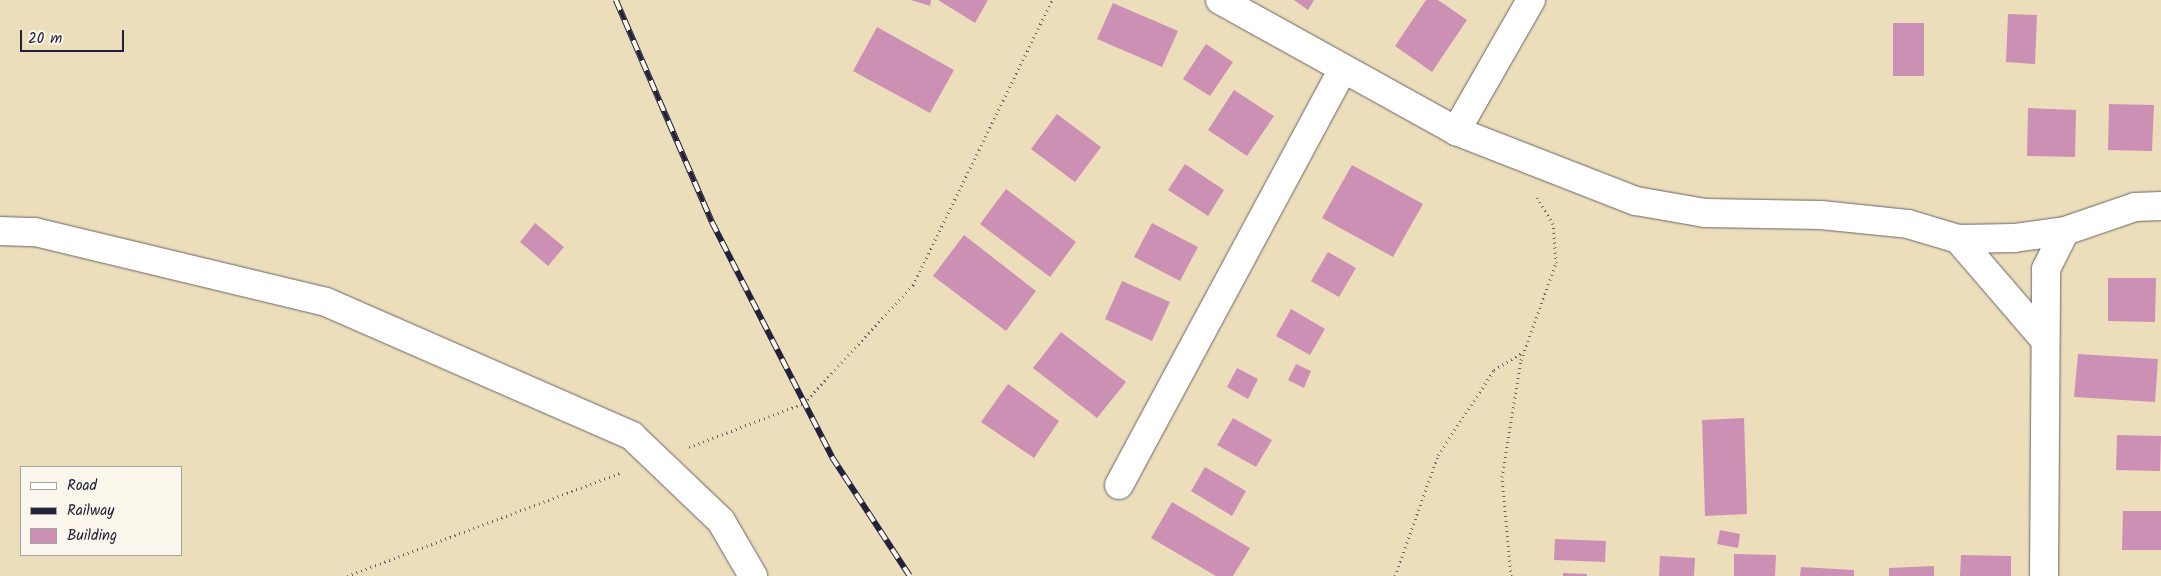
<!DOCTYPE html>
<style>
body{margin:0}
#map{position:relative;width:2161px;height:576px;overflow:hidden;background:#eddebb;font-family:Kalam,sans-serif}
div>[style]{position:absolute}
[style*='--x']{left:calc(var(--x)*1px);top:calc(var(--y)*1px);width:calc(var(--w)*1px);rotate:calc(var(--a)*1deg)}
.building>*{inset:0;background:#cd90b5}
.path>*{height:3px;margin-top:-1.5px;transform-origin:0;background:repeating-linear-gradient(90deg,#696468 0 1px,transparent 0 5px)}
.roads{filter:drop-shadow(0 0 1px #696468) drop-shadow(0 0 1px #696468)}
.minor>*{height:28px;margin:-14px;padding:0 14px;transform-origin:14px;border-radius:14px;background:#fff}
.rail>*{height:5.5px;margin-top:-2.75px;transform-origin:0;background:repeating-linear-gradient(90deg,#fbf7ec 0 11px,#22223b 0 22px);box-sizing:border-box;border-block:1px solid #22223b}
span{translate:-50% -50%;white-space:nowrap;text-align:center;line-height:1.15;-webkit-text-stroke:4px #fbf7ec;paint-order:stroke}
.legend{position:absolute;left:20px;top:466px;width:162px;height:90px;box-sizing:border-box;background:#fbf7ec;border:1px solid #a4a2a5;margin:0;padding:6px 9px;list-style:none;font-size:15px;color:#22223b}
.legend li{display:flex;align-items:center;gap:10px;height:25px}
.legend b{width:25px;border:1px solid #a4a2a5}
.scale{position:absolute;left:20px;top:30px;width:104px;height:22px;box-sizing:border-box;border:2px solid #22223b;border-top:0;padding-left:6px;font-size:15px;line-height:18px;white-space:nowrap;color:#22223b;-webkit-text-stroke:4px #fbf7ec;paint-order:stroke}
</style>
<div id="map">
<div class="building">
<i style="clip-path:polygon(911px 0,931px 0,930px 6px)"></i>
<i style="clip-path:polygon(938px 0,988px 0,975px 23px)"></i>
<i style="clip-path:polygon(1294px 0,1314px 0,1308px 10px)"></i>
<i style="clip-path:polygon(1426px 0,1438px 0,1467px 20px,1432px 72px,1395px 46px)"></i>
<i style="clip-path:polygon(1113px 3px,1178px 31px,1162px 67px,1097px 39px)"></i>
<i style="clip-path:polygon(2008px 14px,2037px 15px,2035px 64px,2006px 62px)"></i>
<i style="clip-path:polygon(1893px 23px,1924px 23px,1924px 76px,1893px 76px)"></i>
<i style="clip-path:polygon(877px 27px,954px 70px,930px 113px,853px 71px)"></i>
<i style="clip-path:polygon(1206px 44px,1233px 62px,1210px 96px,1183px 79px)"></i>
<i style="clip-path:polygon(1234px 90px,1274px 116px,1247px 156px,1208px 130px)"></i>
<i style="clip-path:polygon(2109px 104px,2154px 105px,2152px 151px,2108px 150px)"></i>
<i style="clip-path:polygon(2028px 108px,2076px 110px,2075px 157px,2027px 156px)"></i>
<i style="clip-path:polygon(1057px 114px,1101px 147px,1075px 182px,1031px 149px)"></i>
<i style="clip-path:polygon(1185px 164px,1224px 190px,1208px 216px,1168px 190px)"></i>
<i style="clip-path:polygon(1352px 165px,1423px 204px,1393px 257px,1322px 218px)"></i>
<i style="clip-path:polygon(1006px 189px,1076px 242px,1050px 277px,980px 224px)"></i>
<i style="clip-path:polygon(535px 223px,564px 247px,548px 266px,520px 242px)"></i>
<i style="clip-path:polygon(1152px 223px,1198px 247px,1180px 281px,1134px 257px)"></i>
<i style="clip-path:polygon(964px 235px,1036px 291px,1006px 331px,933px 276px)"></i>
<i style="clip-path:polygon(1328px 252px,1356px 268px,1339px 297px,1311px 281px)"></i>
<i style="clip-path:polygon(2108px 278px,2156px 278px,2155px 322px,2108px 321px)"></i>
<i style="clip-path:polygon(1122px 281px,1170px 302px,1152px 341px,1105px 319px)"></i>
<i style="clip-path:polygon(1291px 309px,1325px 329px,1310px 355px,1276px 336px)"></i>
<i style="clip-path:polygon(1061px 332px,1126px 382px,1097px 418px,1033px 368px)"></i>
<i style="clip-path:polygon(2078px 354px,2158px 359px,2155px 402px,2074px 397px)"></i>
<i style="clip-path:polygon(1296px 364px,1311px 371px,1304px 388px,1288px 380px)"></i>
<i style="clip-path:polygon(1237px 368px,1258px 379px,1248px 399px,1227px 387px)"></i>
<i style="clip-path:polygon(1008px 384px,1059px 421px,1034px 458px,981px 422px)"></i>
<i style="clip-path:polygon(1233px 418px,1272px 440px,1256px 467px,1217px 445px)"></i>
<i style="clip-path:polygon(1744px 418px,1747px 514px,1705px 516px,1702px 420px)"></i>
<i style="clip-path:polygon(2117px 435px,2161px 436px,2160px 471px,2116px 470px)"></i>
<i style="clip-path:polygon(1205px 467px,1246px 491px,1232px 516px,1191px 491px)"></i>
<i style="clip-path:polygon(1172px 502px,1250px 548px,1233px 576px,1216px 576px,1151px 538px)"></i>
<i style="clip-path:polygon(2123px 511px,2161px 511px,2161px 550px,2122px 550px)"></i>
<i style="clip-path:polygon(1720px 530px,1740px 534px,1738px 548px,1717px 544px)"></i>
<i style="clip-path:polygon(1555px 539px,1606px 541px,1605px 562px,1554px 560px)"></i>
<i style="clip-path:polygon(1734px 554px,1776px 555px,1775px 576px,1734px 576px)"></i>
<i style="clip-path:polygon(1961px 555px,2011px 556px,2011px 576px,1960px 576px)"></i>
<i style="clip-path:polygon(1660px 556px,1695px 558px,1694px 576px,1659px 576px)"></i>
<i style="clip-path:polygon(1934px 566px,1934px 576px,1889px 576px,1889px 568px)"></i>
<i style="clip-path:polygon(1801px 567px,1854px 570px,1854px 576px,1800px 576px)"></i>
<i style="clip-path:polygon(1563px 573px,1587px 574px,1587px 576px,1563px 576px)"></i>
</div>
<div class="path">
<i style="--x:689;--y:447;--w:123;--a:-20.9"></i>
<i style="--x:804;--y:403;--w:161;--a:-47.3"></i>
<i style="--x:913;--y:285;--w:317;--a:-64"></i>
<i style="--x:347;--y:576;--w:294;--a:-20.7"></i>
<i style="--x:1395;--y:576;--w:128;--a:-70.4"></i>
<i style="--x:1438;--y:455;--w:102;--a:-56.6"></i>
<i style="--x:1494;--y:370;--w:34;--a:-32"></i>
<i style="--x:1511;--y:576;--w:99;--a:-95.2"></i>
<i style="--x:1502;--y:477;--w:119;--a:-80.8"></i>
<i style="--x:1521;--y:360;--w:103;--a:-70.2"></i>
<i style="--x:1556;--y:263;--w:39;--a:-94"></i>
<i style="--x:1553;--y:224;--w:31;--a:-121"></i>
</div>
<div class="roads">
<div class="minor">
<i style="--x:1220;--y:0;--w:270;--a:29"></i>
<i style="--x:1456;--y:131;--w:193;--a:21.3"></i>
<i style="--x:1636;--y:201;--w:70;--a:9.9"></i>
<i style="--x:1705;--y:213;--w:116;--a:1"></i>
<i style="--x:1821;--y:215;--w:87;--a:5.9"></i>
<i style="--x:1908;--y:224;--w:52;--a:16.7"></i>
<i style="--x:1958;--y:239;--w:56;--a:-1"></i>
<i style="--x:2014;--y:238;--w:51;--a:-7.8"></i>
<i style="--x:1456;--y:131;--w:151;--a:-60.2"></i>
<i style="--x:0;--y:231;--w:35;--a:2"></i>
<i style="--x:35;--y:232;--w:299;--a:13.5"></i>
<i style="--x:326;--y:302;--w:334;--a:23.6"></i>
<i style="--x:632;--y:436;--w:123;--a:43.7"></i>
<i style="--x:721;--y:521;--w:64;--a:59.8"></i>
<i style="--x:1958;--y:239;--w:133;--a:49.3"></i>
<i style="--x:1119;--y:485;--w:471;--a:-61.7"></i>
<i style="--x:2044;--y:576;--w:307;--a:-89.6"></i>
<i style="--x:2046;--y:269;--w:42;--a:-63.4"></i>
<i style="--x:2065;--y:231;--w:74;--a:-18.9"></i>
<i style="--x:2135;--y:207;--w:26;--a:-2"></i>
</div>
</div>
<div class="rail">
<i style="--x:616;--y:0;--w:242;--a:66.6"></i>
<i style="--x:712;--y:222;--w:264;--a:62.9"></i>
<i style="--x:832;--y:457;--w:142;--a:56.8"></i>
</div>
<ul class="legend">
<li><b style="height:6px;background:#fff"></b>Road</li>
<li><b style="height:6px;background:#22223b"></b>Railway</li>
<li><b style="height:14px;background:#cd90b5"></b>Building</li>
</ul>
<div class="scale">20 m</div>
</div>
